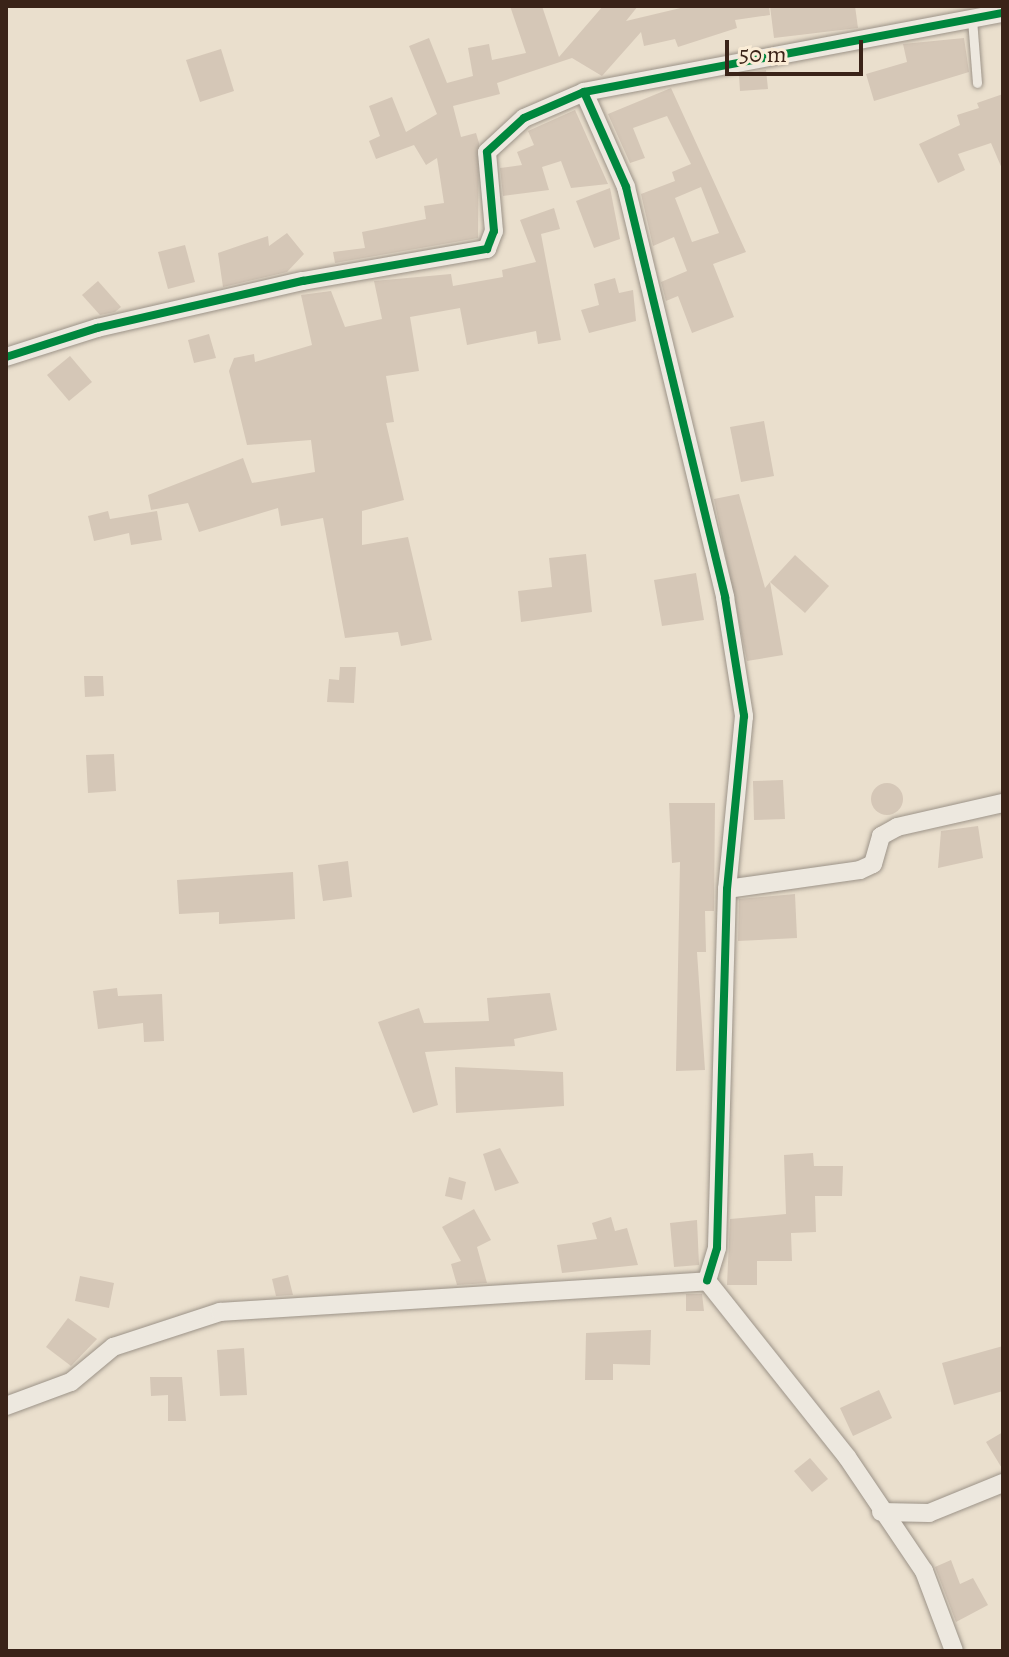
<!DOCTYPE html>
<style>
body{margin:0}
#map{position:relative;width:1009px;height:1657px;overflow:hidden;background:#eadfcd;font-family:Alegreya,serif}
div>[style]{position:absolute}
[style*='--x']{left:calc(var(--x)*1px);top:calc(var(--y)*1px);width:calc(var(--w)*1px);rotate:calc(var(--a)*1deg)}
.building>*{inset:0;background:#d5c7b7}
.round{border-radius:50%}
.roads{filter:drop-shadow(0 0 2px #9c9388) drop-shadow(0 0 2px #9c9388)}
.lane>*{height:9px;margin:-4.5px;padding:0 4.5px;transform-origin:4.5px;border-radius:4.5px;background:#ede8df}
.street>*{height:18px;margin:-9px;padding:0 9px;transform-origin:9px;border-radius:9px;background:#ede8df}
.cycleway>*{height:8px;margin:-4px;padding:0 4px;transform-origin:4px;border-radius:4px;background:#00873e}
span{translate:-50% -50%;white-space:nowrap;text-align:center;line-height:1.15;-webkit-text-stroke:8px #faecd6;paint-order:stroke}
.frame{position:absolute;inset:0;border:8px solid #3a2318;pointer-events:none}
.scale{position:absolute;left:725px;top:40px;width:138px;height:36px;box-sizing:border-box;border:4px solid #3a2318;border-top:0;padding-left:10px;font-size:24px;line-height:28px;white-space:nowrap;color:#3a2318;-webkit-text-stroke:6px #faecd6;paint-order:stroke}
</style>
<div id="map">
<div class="building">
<i style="clip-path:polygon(510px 6px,542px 6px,559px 57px,603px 6px,638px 6px,626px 21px,689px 6px,769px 6px,770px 15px,735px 20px,737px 28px,678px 47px,675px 39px,644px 46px,641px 32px,602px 76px,572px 58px,497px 83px,500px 94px,453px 106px,461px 137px,476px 133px,479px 143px,478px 238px,335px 263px,333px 252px,365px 248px,362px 232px,426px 219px,424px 206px,444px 203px,437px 158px,426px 165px,414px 145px,376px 159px,369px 141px,380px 136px,369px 106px,392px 97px,406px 132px,437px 114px,409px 46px,429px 38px,447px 83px,473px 76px,468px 48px,489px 44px,492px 60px,526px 53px)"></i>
<i style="clip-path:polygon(770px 6px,855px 6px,858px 28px,774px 38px)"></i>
<i style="clip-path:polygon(964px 38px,969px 72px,874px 101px,866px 74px,907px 62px,903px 44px)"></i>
<i style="clip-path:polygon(221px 49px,234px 91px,200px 102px,186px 60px)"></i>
<i style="clip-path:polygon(766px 70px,768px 89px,740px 91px,739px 75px)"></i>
<i style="clip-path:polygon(evenodd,671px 88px,746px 252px,713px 264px,734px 317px,692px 333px,678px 296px,666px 301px,661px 282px,687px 271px,674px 237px,653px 246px,641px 194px,675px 181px,672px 172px,691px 164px,667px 116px,633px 128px,645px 158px,630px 163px,608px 114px,671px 88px,701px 187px,719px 233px,692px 242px,675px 198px,701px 187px)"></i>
<i style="clip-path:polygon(1003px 94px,1003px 171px,991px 143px,958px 154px,965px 170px,938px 183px,919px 144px,960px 125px,957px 115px,979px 108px,977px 103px)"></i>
<i style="clip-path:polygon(575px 110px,608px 184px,571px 188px,561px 161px,542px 167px,549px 190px,503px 196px,500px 168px,522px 165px,517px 152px,534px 145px,528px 131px)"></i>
<i style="clip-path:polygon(610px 188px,620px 239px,594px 248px,576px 201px)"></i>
<i style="clip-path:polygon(554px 208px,560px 229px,541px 234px,561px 340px,538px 344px,536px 331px,467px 345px,460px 308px,410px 317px,419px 371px,386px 376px,394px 422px,386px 423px,404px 500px,362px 511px,362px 545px,408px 537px,432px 640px,401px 646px,398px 632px,345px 638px,323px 518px,281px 526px,278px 508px,199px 532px,188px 503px,151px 510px,148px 495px,243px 458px,252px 483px,315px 472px,311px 440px,247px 445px,229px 371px,234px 358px,254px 354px,255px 362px,312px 345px,301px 295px,331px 291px,345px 327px,382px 319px,374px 281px,451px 274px,453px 286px,503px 277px,502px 270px,536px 262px,520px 220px)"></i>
<i style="clip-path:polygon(287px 233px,304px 254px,287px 272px,223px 287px,218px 253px,268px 236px,269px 246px)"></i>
<i style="clip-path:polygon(185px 245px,195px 282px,168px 289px,158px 252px)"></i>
<i style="clip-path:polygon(615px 278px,619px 293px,633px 290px,636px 321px,589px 333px,581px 310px,599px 305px,594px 284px)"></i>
<i style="clip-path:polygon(98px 281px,121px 307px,115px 312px,100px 315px,82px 295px)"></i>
<i style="clip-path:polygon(209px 334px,216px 358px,194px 363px,188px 340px)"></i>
<i style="clip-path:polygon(70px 356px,92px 382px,69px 401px,47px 375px)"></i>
<i style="clip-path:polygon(764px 421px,774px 476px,741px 482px,730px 427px)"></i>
<i style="clip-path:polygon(739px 494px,765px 588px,770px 582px,783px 655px,747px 661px,714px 499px)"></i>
<i style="clip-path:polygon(108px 511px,110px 519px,157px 511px,162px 540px,131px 545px,129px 533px,94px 541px,88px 516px)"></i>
<i style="clip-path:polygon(586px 554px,592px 612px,521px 622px,518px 591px,552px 587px,549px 558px)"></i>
<i style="clip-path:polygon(795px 555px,829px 586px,805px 613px,770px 582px)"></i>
<i style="clip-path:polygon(696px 573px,704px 620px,662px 626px,654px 580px)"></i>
<i style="clip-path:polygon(340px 667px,356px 667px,354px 703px,327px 702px,329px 679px,339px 680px)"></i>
<i style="clip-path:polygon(84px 676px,103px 676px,104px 696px,85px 697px)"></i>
<i style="clip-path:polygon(114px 754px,116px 791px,88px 793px,86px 755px)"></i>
<i style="clip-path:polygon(783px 780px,785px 819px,754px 820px,753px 781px)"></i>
<i class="round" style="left:871px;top:783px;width:32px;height:32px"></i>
<i style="clip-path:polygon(669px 803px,715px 803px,714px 911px,705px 911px,706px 952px,697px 952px,705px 1070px,676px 1071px,680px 862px,672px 863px)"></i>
<i style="clip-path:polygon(978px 826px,983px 858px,938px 868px,941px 831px)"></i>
<i style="clip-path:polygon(348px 861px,352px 897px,323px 901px,318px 865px)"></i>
<i style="clip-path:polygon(293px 872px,295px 919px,219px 924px,219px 912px,179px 914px,177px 880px)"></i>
<i style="clip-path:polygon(795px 894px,797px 938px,738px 941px,739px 899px)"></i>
<i style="clip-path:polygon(117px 988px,118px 996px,162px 994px,164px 1041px,144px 1042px,143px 1023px,98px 1029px,93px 991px)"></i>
<i style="clip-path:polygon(550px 993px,557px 1030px,514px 1039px,515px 1046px,425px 1052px,438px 1105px,413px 1113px,378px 1022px,419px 1008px,424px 1023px,489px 1021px,487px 998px)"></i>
<i style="clip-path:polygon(455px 1067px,563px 1072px,564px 1106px,456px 1113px)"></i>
<i style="clip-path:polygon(500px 1148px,519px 1183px,495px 1191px,483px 1154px)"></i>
<i style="clip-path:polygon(813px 1153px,814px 1166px,843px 1166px,842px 1196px,815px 1196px,816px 1232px,791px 1233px,792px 1261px,757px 1261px,757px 1285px,727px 1285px,730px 1219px,786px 1214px,784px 1155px)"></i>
<i style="clip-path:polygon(449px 1177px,466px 1182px,462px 1200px,445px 1196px)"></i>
<i style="clip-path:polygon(474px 1209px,491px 1240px,477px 1247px,487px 1283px,457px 1285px,451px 1264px,461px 1261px,442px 1227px)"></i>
<i style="clip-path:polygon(611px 1217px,615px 1231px,627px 1228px,638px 1265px,562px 1273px,557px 1245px,597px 1239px,592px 1223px)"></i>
<i style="clip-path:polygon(697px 1220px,699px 1265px,674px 1267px,670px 1223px)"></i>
<i style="clip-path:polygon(288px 1275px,293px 1295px,276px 1296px,272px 1279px)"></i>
<i style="clip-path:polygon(80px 1276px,114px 1283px,109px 1308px,75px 1301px)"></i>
<i style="clip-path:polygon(686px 1294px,702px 1294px,704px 1311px,686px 1311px)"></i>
<i style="clip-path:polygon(68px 1318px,97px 1339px,71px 1366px,46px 1347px)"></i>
<i style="clip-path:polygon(651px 1330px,650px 1365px,613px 1364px,613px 1380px,585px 1380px,586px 1333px)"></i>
<i style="clip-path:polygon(1003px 1346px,1003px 1391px,954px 1405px,942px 1363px)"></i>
<i style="clip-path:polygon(244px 1348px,247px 1395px,220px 1396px,217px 1350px)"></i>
<i style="clip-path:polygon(150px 1377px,182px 1377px,186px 1421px,168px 1421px,168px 1395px,151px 1396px)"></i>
<i style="clip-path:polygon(879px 1390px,892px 1418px,853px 1436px,840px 1408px)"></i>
<i style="clip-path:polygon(1003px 1432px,1003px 1470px,986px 1442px)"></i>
<i style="clip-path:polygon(810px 1458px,828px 1479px,812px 1492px,794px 1471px)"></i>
<i style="clip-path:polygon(951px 1560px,960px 1584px,973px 1578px,988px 1605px,956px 1622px,935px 1567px)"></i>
</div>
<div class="roads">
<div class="lane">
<i style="--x:972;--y:19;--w:64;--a:85.5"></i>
</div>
<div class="street">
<i style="--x:584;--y:92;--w:104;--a:66.1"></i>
<i style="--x:626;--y:187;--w:422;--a:76.4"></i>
<i style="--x:725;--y:597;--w:121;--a:80.9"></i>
<i style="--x:744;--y:716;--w:174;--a:95.6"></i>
<i style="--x:727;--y:889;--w:359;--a:91.6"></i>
<i style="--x:717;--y:1248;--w:34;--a:107"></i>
<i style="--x:6;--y:357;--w:96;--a:-17.7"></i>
<i style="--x:97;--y:328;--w:211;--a:-12.9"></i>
<i style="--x:303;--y:281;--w:187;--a:-9.9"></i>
<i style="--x:487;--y:249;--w:19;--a:-69"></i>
<i style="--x:494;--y:231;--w:79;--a:-95.1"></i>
<i style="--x:487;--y:152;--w:50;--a:-42.6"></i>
<i style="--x:524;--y:118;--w:65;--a:-23.4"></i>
<i style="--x:584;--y:92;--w:426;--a:-10.7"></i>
<i style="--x:727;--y:889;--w:134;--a:-8.1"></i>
<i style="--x:860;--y:870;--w:14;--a:-25"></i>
<i style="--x:873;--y:864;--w:29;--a:-74"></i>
<i style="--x:881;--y:836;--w:18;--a:-29"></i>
<i style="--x:897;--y:827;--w:109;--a:-12.8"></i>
<i style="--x:707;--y:1281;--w:225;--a:51.5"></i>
<i style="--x:847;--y:1457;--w:138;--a:56"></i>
<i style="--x:924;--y:1571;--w:85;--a:69.4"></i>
<i style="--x:6;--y:1406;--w:69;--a:-20.3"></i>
<i style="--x:71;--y:1382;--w:55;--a:-39.8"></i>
<i style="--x:113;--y:1347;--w:113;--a:-18.1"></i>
<i style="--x:220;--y:1312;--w:488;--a:-3.6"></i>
<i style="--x:881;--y:1512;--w:48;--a:1.2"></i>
<i style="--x:929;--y:1513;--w:80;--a:-22.1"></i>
</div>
</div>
<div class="cycleway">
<i style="--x:584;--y:92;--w:104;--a:66.1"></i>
<i style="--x:626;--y:187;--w:422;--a:76.4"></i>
<i style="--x:725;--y:597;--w:121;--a:80.9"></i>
<i style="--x:744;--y:716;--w:174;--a:95.6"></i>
<i style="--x:727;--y:889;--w:359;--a:91.6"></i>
<i style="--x:717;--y:1248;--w:34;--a:107"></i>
<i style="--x:6;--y:357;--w:96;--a:-17.7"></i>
<i style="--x:97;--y:328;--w:211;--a:-12.9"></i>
<i style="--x:303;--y:281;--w:187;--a:-9.9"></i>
<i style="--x:487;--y:249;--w:19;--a:-69"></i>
<i style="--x:494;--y:231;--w:79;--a:-95.1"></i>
<i style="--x:487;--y:152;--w:50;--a:-42.6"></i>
<i style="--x:524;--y:118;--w:65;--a:-23.4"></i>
<i style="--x:584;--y:92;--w:426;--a:-10.7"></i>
</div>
<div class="frame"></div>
<div class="scale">50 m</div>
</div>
